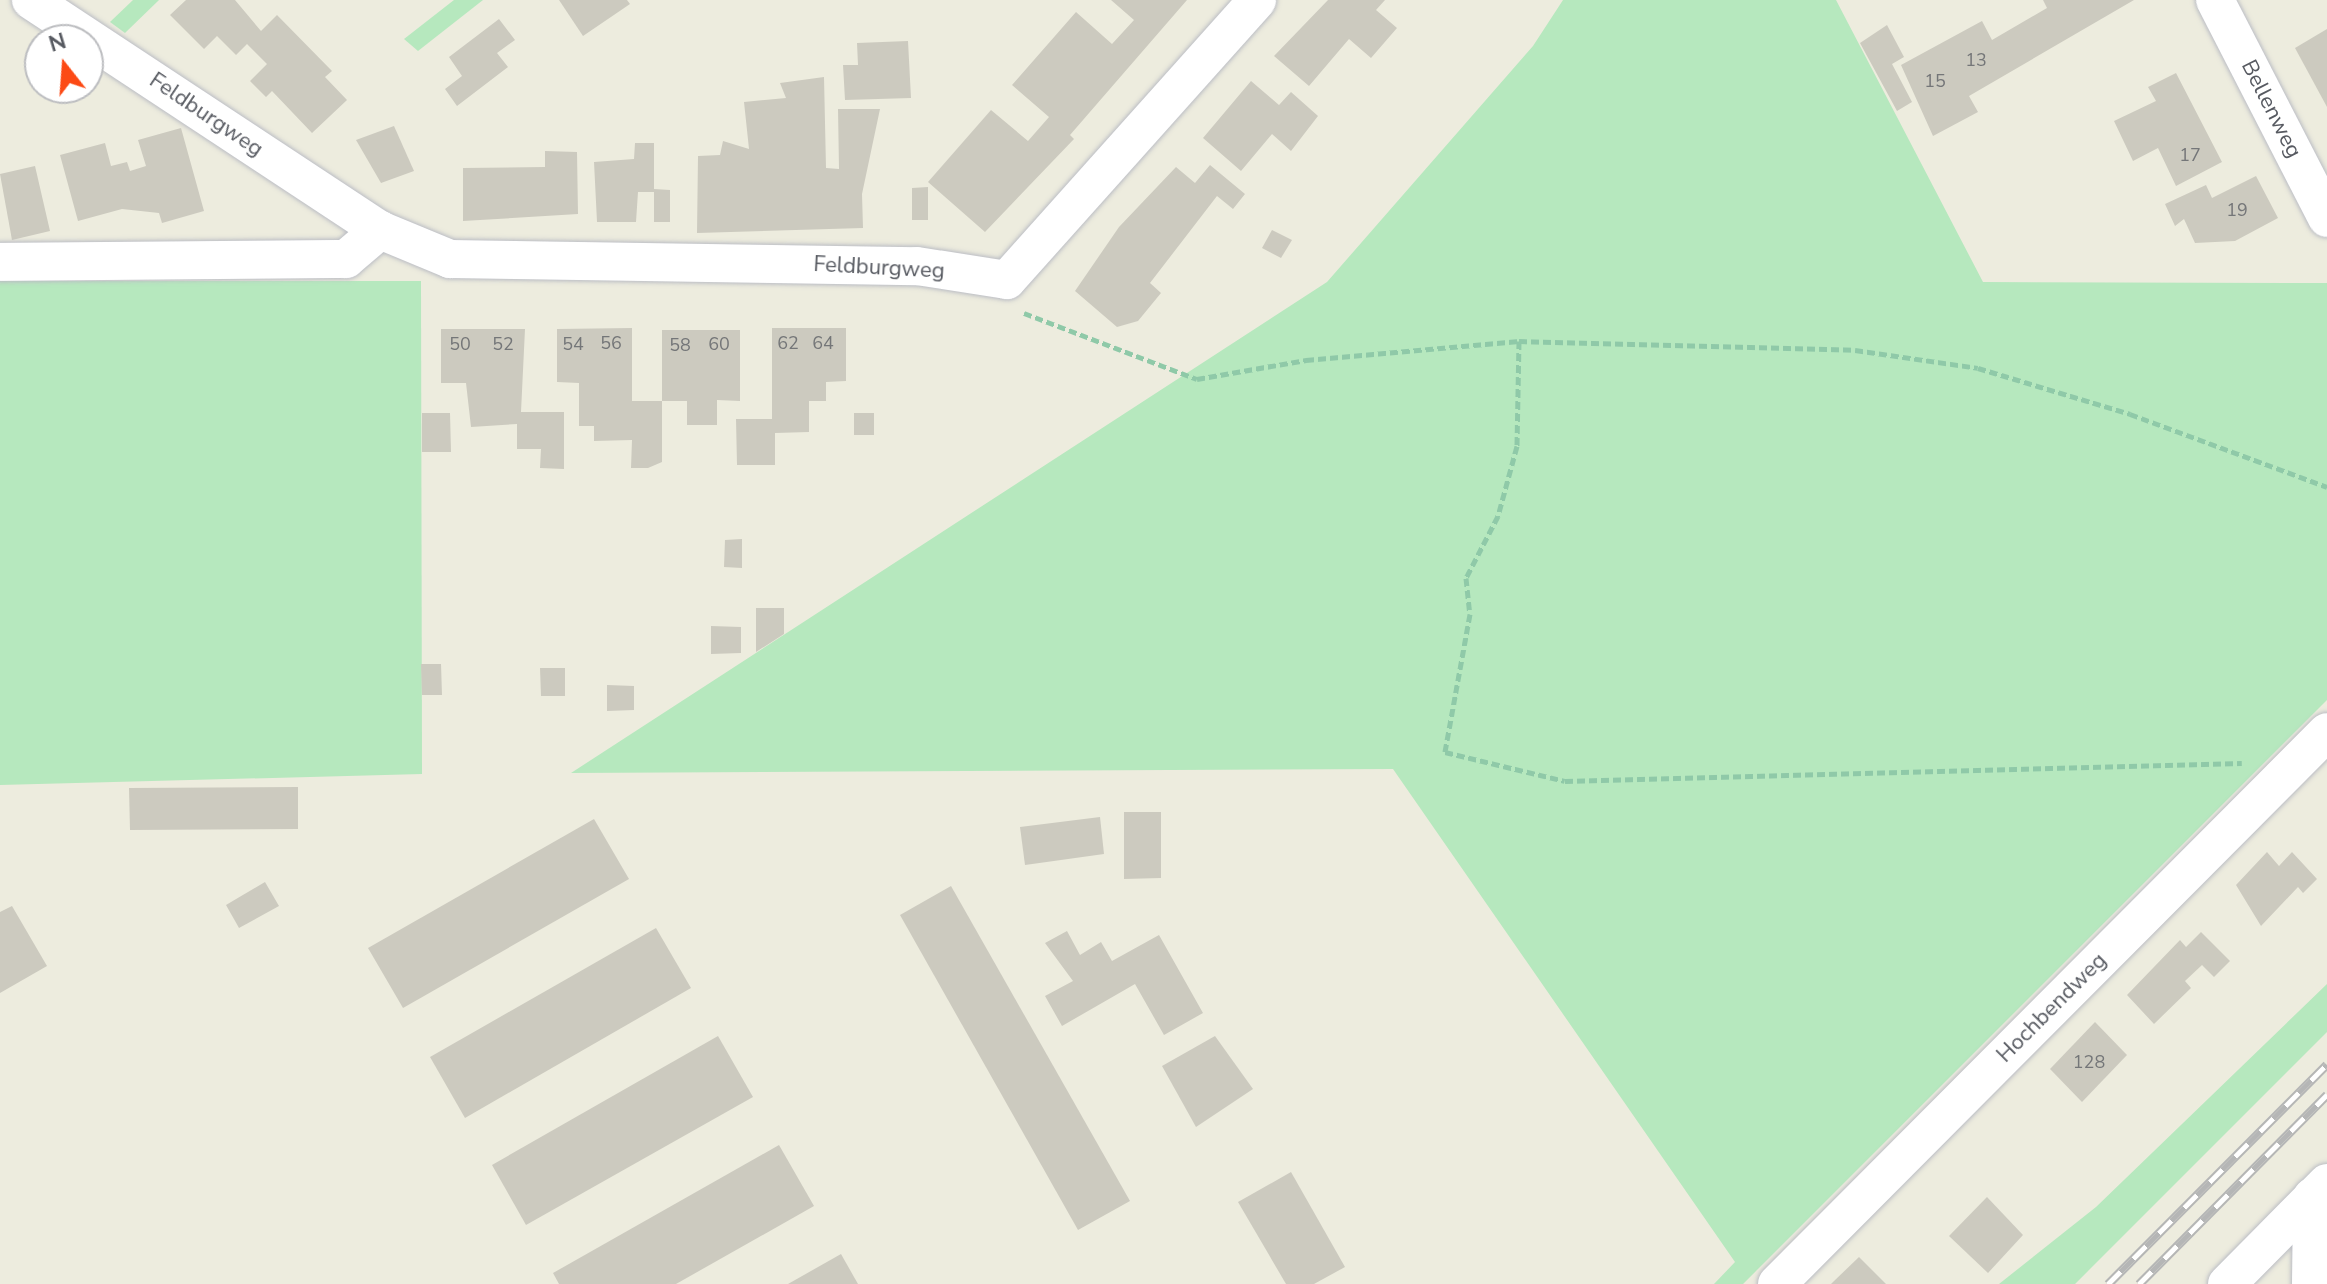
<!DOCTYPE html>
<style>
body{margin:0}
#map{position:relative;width:2327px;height:1284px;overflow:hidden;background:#edecde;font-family:"Nunito Sans",sans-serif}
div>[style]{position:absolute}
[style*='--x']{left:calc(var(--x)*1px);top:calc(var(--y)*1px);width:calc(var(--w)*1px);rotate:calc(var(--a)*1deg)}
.green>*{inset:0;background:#b6e8be}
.building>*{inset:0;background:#cccabf}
.path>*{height:5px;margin-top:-2.5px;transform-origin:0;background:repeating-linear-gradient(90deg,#8fc9a8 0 8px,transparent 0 12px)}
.roads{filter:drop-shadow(0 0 2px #bbbdc4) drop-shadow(0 0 2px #bbbdc4)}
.minor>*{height:38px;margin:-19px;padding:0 19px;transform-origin:19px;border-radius:19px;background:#fff}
.rail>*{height:9px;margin-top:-4.5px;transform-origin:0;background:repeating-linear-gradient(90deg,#fff 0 18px,#b5b6b6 0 36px);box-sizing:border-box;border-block:2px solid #b5b6b6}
span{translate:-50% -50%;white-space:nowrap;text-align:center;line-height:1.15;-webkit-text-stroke:7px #fff;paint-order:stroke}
.number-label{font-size:18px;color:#747678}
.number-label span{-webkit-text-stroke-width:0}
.street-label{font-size:22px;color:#575a61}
.north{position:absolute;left:24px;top:24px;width:80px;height:80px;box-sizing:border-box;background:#fff;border:2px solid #bcbdc0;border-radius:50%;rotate:343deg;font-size:22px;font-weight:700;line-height:32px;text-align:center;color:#575a61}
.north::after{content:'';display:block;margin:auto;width:28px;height:36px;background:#fc4a15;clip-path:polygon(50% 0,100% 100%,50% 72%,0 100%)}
</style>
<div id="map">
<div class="green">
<i style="clip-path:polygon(133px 0,159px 0,125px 33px,110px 22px)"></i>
<i style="clip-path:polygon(454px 0,483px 0,418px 51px,404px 39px)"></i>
<i style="clip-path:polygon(1563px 0,1836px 0,1983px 282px,2327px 283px,2327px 700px,1743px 1284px,1714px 1284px,1735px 1262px,1393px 769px,571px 773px,1327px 282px,1533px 46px)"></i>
<i style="clip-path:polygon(0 281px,421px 281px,422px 774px,0 785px)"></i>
<i style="clip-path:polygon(2327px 984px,2327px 1032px,2075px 1284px,1999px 1284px,2096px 1207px)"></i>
</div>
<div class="building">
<i style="clip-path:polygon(186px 0,235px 0,261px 31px,277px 15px,332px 71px,325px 77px,347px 100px,312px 133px,272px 91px,266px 97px,250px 81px,267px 64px,247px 44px,236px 55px,217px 36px,204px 49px,170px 15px)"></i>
<i style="clip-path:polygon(559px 0,627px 0,630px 4px,583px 36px)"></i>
<i style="clip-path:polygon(1111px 0,1187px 0,1070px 135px,1074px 139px,985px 232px,928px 182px,991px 110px,1028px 141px,1049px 117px,1012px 85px,1076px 12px,1112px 44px,1134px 20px)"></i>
<i style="clip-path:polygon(1328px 0,1385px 0,1376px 10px,1397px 28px,1371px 58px,1349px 39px,1309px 86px,1274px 56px)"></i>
<i style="clip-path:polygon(2043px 0,2134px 0,1969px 96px,1978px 112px,1933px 136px,1901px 65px,1982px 21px,1992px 40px,2047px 8px)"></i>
<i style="clip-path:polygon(499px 19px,515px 40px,497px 53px,508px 67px,457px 106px,445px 89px,462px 76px,449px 57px)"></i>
<i style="clip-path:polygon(1887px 25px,1904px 57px,1892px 64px,1912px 102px,1897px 111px,1860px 43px)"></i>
<i style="clip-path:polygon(2327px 29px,2327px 107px,2295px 48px)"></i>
<i style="clip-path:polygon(908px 41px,911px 98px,845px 100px,843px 65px,858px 65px,857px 43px)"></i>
<i style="clip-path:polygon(2176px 73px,2222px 162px,2176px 186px,2158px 148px,2133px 161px,2114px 121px,2156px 101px,2148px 87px)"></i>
<i style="clip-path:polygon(824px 77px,826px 168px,839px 169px,838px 109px,880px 109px,862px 194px,863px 228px,697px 233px,698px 156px,720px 155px,723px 141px,749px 149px,744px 102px,786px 98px,780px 83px)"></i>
<i style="clip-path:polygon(1251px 81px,1279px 105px,1291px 92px,1318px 116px,1291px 151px,1272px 134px,1241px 171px,1203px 138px)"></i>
<i style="clip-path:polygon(394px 126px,414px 171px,381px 183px,356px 140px)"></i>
<i style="clip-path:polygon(181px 128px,204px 211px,162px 223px,159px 213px,122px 209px,78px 221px,60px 155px,105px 143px,111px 166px,127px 162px,130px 171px,146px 166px,138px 140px)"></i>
<i style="clip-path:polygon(635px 143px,654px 143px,654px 192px,638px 192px,636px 222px,597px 222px,594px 162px,634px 159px)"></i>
<i style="clip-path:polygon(545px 151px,577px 152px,578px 214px,463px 221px,463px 168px,545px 167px)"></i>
<i style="clip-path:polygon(1210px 165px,1245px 194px,1233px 209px,1217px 196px,1150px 283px,1161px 293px,1138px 321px,1117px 327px,1075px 291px,1119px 227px,1176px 167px,1195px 183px)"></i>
<i style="clip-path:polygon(35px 166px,50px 231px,12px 240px,0 174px)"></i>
<i style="clip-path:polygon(2256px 176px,2278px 218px,2235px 241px,2195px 243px,2184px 219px,2175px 226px,2165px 204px,2206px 185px,2212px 198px)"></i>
<i style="clip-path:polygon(928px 187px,928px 220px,912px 220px,912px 188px)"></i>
<i style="clip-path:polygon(654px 189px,670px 190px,670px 222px,654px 222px)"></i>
<i style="clip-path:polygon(1272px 230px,1292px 240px,1281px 258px,1262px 248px)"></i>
<i style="clip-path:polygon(632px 328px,632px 401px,662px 401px,662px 462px,648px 468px,631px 468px,632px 440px,594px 441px,594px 426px,579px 426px,579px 383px,557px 382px,557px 329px)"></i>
<i style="clip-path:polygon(772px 328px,846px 328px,846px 381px,826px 382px,826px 401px,809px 401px,809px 432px,775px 433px,775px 465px,737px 465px,736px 419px,772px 419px)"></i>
<i style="clip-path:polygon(441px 329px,525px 329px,521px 412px,564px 412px,564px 469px,540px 468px,541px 449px,517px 449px,517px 424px,471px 427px,466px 383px,441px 383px)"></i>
<i style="clip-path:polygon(662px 330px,740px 330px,740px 401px,717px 400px,717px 425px,687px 425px,687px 401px,662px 401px)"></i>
<i style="clip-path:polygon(422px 413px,450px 413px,451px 452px,422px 452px)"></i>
<i style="clip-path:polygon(854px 413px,874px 413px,874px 435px,854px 435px)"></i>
<i style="clip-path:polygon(742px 539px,742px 568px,724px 567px,725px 540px)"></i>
<i style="clip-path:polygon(756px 608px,784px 608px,784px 634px,756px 652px)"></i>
<i style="clip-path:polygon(711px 626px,741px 627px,741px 653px,711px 654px)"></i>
<i style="clip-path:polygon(421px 664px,441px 664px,442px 695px,422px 695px)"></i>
<i style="clip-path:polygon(540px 668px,565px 668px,565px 696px,541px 696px)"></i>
<i style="clip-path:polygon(607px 685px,634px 686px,634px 710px,607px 711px)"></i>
<i style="clip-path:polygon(298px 787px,298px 829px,130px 830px,129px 788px)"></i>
<i style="clip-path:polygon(1124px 812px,1161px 812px,1161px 878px,1124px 879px)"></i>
<i style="clip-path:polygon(1100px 817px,1104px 854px,1025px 865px,1020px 827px)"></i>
<i style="clip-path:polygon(594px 819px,629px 879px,403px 1008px,368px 948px)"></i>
<i style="clip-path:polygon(2267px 852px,2279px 866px,2292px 852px,2317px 879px,2303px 893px,2298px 887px,2261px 926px,2236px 885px)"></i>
<i style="clip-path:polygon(265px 882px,279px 906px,239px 928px,226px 905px)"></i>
<i style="clip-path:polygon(951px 886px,1130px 1201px,1078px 1230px,900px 915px)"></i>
<i style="clip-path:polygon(12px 906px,47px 966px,0 993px,0 912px)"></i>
<i style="clip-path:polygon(656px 928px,691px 988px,465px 1118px,430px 1057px)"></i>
<i style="clip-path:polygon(1067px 931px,1080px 955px,1101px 942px,1112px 961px,1159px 935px,1203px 1013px,1164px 1035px,1135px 984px,1062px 1026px,1045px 996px,1073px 981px,1045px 943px)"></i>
<i style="clip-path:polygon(2201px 932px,2230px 961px,2214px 977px,2202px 965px,2185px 981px,2191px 988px,2154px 1024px,2127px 995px,2180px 940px,2186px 947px)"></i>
<i style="clip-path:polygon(2095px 1022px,2127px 1055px,2082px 1102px,2050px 1069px)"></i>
<i style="clip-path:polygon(718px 1036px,753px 1097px,526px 1225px,492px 1165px)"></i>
<i style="clip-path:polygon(1215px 1036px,1253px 1089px,1196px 1127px,1162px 1066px)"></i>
<i style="clip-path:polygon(779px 1145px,814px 1206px,676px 1284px,559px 1284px,553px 1273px)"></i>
<i style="clip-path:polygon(1291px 1172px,1345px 1267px,1314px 1284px,1286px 1284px,1238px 1202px)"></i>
<i style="clip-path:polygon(1987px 1197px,2023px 1235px,1988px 1273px,1949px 1236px)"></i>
<i style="clip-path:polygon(841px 1254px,858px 1284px,788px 1284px)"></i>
<i style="clip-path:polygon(1859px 1257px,1886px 1284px,1831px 1284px,1833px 1282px)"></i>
</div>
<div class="path">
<i style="--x:1024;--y:313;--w:185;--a:20.9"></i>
<i style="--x:1197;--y:379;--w:111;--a:-9.9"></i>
<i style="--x:1306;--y:360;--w:214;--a:-5.1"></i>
<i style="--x:1519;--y:341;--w:336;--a:1.5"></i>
<i style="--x:1855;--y:350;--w:124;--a:8.3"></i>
<i style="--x:1978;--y:368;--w:159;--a:16.8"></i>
<i style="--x:2130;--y:414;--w:210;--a:20.3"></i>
<i style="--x:1519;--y:341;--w:105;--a:91.1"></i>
<i style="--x:1517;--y:446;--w:73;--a:105.2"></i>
<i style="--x:1498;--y:516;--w:70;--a:117.3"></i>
<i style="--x:1466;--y:578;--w:36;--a:84"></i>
<i style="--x:1470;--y:614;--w:140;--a:100.3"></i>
<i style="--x:1445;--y:752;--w:123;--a:13.6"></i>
<i style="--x:1565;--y:781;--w:677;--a:-1.52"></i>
</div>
<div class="roads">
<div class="minor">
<i style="--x:31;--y:0;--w:418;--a:33.4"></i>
<i style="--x:380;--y:230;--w:76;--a:22.5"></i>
<i style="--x:450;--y:259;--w:467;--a:0.9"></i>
<i style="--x:917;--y:266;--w:91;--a:8.8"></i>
<i style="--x:1007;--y:280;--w:375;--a:-48.2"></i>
<i style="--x:2215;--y:0;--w:245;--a:62.8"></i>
<i style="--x:0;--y:262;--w:346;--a:-0.5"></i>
<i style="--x:346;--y:259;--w:45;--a:-40.5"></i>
<i style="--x:1777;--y:1284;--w:779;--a:-45.1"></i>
<i style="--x:2227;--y:1284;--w:142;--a:-45.3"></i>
<i style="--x:2311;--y:1284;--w:87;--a:-89.3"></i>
</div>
</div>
<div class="rail">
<i style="--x:2108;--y:1284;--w:310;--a:-45.1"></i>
<i style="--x:2139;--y:1284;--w:267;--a:-45.2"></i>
</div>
<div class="number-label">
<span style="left:1976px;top:60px">13</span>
<span style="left:1935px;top:81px">15</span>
<span style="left:2190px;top:155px">17</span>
<span style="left:2237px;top:210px">19</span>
<span style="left:611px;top:343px">56</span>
<span style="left:788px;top:343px">62</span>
<span style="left:823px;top:343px">64</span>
<span style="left:460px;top:344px">50</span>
<span style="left:503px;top:344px">52</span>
<span style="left:573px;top:344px">54</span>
<span style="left:719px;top:344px">60</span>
<span style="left:680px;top:345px">58</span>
<span style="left:2089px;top:1062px">128</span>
</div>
<div class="street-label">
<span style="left:2271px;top:109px;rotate:63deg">Bellenweg</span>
<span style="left:206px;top:115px;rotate:34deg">Feldburgweg</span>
<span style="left:879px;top:268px;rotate:3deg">Feldburgweg</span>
<span style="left:2052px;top:1008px;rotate:-45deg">Hochbendweg</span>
</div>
<div class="north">N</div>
</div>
